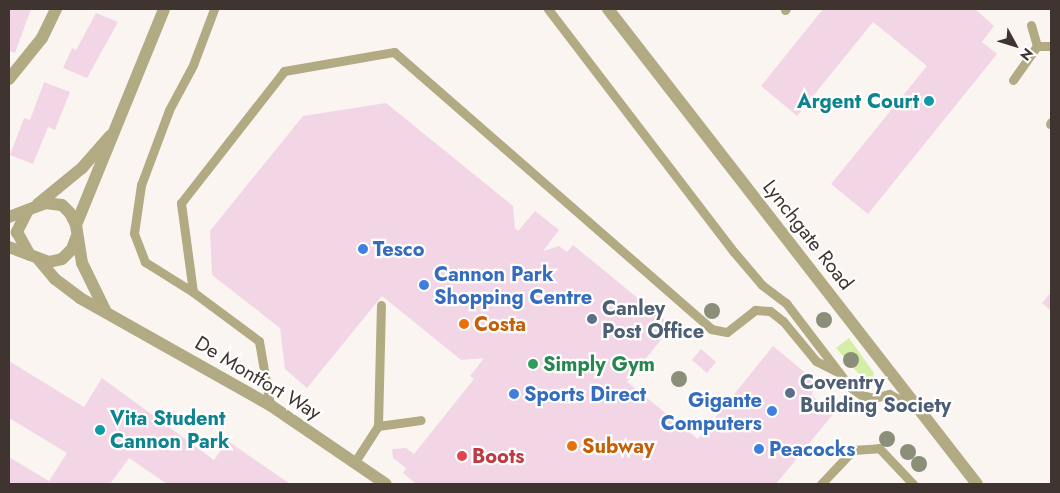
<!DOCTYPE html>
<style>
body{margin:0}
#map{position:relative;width:1060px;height:493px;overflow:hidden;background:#fbf5f2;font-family:Jost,sans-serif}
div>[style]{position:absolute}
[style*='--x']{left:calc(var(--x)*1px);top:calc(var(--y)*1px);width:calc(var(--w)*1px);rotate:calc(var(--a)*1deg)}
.green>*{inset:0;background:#d3eea5}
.building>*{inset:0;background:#f2d6e5}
.lane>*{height:9px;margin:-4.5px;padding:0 4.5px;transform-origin:4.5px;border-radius:4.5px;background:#b1aa82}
.street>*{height:12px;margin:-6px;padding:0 6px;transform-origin:6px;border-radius:6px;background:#b1aa82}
.trees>*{width:16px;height:16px;margin:-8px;border-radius:50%;background:#8b8f79}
.dots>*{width:14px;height:14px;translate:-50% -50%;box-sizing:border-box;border:2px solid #fff;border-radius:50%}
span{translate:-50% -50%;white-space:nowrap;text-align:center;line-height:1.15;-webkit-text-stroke:4.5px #fff;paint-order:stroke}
.culture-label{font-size:20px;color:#0d838f;font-weight:700}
.right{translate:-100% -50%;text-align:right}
.left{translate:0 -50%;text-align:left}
.street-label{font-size:20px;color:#3f342f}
.shop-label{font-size:20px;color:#366cbe;font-weight:700}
.service-label{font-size:20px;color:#4e5e75;font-weight:700}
.food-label{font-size:20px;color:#c56008;font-weight:700}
.leisure-label{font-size:20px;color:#27864d;font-weight:700}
.health-label{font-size:20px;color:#be3a42;font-weight:700}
.frame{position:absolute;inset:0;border:10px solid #3f342f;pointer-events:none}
.north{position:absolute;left:990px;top:20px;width:50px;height:50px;-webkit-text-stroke:4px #fff;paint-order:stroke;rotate:129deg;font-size:14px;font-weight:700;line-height:20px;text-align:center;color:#3f342f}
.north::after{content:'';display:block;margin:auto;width:18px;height:22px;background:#3f342f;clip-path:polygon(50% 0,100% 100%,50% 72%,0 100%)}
</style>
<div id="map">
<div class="green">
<i style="clip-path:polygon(849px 338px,874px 373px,872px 382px,864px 380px,836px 348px)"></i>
</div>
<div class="building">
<i style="clip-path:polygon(9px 9px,31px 9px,15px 53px,9px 51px)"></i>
<i style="clip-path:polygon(823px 9px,975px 9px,994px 26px,982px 42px,997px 54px,868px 214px,831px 184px,927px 66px,873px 22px,797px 116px,761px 86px)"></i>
<i style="clip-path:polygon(96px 13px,118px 22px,87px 78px,63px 68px,72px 48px,76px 50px)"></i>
<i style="clip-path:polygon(44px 82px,70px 92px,55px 130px,48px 127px,33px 164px,10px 155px,24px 118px,30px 120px)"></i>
<i style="clip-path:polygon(386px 103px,513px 206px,515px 228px,518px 231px,535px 211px,559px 230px,543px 251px,559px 246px,567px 252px,573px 245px,672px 326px,627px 382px,698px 439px,773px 346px,814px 380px,812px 396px,834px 413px,776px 484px,416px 484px,403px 473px,406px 468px,393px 458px,392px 449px,406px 448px,414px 454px,474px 379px,470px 376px,484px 358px,461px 360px,382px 296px,307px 388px,285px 369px,280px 328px,212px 275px,210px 231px,303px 116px)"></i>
<i style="clip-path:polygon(1051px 292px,1051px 311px,1042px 303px)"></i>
<i style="clip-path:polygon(701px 349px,716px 362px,707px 373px,692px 360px)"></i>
<i style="clip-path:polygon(9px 361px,84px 407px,102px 378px,214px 460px,228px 441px,290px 484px,167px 484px,129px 458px,110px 484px,9px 484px,9px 457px,49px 481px,67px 453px,9px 418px)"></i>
</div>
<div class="lane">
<i style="--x:548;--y:9;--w:306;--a:52.6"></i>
<i style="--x:734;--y:252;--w:43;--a:49.7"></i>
<i style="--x:762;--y:285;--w:30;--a:37"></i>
<i style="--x:786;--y:303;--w:106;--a:52.7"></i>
<i style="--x:850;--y:387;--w:14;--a:36"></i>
<i style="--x:861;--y:395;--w:13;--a:13"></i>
<i style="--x:874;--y:398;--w:16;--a:-15"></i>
<i style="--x:889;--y:394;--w:29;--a:27"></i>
<i style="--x:785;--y:10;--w:1;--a:-45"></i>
<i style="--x:1031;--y:25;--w:22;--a:74"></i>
<i style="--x:1013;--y:80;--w:42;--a:-54.8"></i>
<i style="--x:1037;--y:46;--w:14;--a:0"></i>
<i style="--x:1050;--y:124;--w:2;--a:-63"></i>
<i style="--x:193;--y:292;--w:57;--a:-148"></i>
<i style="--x:145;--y:262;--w:31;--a:-111"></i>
<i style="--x:134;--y:233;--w:49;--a:-81.7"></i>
<i style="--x:141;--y:185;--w:80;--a:-69.5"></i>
<i style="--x:169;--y:110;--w:51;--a:-61.9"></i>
<i style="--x:193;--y:65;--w:60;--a:-69.4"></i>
<i style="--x:270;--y:405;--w:65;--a:-99.8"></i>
<i style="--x:259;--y:341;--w:82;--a:-143.4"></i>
<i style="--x:193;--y:292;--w:90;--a:-97.7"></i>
<i style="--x:181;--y:203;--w:167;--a:-52"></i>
<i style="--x:284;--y:71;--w:112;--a:-9.8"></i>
<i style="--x:394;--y:52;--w:421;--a:41.1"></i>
<i style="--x:711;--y:329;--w:16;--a:11"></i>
<i style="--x:727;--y:332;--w:36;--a:-38"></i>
<i style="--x:755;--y:310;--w:15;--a:4"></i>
<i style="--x:770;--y:311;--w:16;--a:38"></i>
<i style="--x:783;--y:321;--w:52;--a:50.5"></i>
<i style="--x:816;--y:361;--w:25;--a:27"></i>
<i style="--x:378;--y:426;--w:121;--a:-88.6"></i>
<i style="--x:356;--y:460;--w:40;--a:-57.1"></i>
<i style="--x:378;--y:426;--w:43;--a:-7.9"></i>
<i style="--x:821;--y:484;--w:47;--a:-46.7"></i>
<i style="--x:853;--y:450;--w:26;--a:-4"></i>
<i style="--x:879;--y:448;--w:50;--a:46.6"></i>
</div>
<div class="street">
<i style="--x:608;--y:9;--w:601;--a:52.16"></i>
<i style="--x:9;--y:79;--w:53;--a:-51.2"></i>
<i style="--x:42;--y:38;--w:32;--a:-64"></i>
<i style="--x:38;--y:204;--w:57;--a:-39.3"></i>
<i style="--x:82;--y:168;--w:43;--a:-48.8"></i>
<i style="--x:28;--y:210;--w:25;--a:117"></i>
<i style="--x:17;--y:232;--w:26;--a:61"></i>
<i style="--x:9;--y:217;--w:39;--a:-21"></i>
<i style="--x:45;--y:203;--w:17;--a:7"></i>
<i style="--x:62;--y:205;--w:11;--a:45"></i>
<i style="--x:70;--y:213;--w:13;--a:63"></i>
<i style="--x:76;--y:225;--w:38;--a:81"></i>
<i style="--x:82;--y:263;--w:55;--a:63.9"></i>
<i style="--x:76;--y:225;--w:233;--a:-67.8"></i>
<i style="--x:9;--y:247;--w:43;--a:20.6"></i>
<i style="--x:49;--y:262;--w:13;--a:-13"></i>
<i style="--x:62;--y:259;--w:14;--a:-45"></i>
<i style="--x:72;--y:249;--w:12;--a:-70"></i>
<i style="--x:39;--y:260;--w:25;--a:50"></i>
<i style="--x:55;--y:279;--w:31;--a:37"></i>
<i style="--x:80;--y:298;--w:218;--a:29.4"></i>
<i style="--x:270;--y:405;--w:140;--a:34.3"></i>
</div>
<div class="trees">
<i style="left:712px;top:311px"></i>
<i style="left:824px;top:320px"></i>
<i style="left:851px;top:360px"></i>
<i style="left:679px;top:379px"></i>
<i style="left:887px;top:439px"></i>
<i style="left:908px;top:452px"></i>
<i style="left:919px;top:464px"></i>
</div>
<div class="dots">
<i style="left:929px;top:101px;background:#0f9aa8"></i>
<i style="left:363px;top:249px;background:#3f7fe0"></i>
<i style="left:424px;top:285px;background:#3f7fe0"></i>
<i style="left:592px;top:319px;background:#5c6f8a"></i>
<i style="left:464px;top:324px;background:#e8710a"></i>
<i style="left:533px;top:364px;background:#2e9e5b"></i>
<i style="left:790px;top:393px;background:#5c6f8a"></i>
<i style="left:514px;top:394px;background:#3f7fe0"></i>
<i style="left:772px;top:411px;background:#3f7fe0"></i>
<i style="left:100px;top:430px;background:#0f9aa8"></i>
<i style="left:572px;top:446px;background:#e8710a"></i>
<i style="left:759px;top:449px;background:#3f7fe0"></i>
<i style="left:462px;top:456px;background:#e0444e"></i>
</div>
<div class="culture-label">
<span class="right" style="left:919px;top:101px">Argent Court</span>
<span class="left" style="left:110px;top:430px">Vita Student<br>Cannon Park</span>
</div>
<div class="street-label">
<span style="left:808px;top:235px;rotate:52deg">Lynchgate Road</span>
<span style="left:258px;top:378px;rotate:31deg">De Montfort Way</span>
</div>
<div class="shop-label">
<span class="left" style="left:373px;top:249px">Tesco</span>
<span class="left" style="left:434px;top:286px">Cannon Park<br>Shopping Centre</span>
<span class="left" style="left:524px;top:394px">Sports Direct</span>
<span class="right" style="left:762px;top:412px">Gigante<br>Computers</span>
<span class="left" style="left:769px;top:449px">Peacocks</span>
</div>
<div class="service-label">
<span class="left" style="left:602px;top:320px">Canley<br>Post Office</span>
<span class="left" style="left:800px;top:394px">Coventry<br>Building Society</span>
</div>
<div class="food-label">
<span class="left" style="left:474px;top:324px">Costa</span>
<span class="left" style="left:582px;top:446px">Subway</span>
</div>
<div class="leisure-label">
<span class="left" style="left:543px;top:364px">Simply Gym</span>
</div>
<div class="health-label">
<span class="left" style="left:472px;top:456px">Boots</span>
</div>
<div class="frame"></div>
<div class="north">N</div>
</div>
